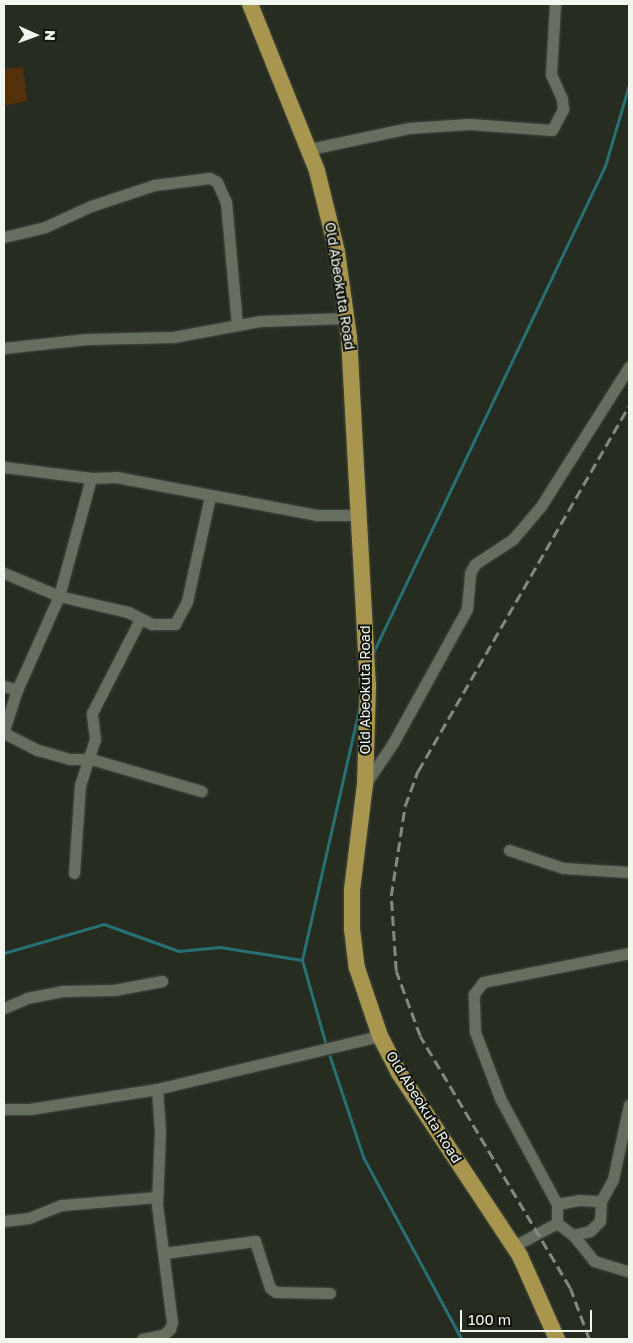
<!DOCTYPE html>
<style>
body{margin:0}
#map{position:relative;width:633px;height:1343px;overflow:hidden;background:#262d20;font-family:"Golos Text",sans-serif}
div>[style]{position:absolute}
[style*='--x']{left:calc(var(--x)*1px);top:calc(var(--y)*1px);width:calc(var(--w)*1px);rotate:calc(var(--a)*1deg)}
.green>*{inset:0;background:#54310d}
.stream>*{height:2.5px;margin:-1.25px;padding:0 1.25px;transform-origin:1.25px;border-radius:1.25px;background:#277073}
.roads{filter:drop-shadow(0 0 1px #454b41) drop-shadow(0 0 1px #454b41)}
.minor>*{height:11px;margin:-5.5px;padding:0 5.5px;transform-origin:5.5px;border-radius:5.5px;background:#666e60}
.highway>*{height:16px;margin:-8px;padding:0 8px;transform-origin:8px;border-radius:8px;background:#a8964e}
.rail>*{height:2.5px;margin-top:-1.25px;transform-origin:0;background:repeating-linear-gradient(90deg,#83897e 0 10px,transparent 0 15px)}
span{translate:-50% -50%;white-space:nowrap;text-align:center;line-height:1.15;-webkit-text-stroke:4px #11140e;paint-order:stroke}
.street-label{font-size:14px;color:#f1f6ee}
.frame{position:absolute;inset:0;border:5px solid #f1f6ee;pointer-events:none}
.north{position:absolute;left:10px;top:10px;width:50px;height:50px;-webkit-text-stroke:4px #11140e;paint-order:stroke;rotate:92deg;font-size:14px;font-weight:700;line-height:20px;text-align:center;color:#f1f6ee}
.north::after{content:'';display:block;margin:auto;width:18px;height:22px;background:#f1f6ee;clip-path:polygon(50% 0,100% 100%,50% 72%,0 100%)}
.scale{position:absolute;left:460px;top:1310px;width:132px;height:22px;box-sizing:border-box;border:2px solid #f1f6ee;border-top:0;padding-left:6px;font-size:15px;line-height:18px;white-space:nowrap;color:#f1f6ee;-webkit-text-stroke:4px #11140e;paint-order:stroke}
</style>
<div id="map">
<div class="green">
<i style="clip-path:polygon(23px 67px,27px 101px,4px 106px,4px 69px)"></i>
</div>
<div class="stream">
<i style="--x:373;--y:653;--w:539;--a:-64.53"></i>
<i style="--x:605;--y:166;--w:84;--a:-73.5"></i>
<i style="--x:4;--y:953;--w:104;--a:-16.2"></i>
<i style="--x:104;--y:924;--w:80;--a:19.8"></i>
<i style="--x:179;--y:951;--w:41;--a:-5.6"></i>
<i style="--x:220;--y:947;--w:83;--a:9"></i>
<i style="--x:325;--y:1042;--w:85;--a:-105.7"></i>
<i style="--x:302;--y:960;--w:262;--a:-77.2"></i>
<i style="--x:330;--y:1056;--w:108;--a:71.6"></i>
<i style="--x:364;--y:1158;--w:206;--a:61.6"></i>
</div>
<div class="roads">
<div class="minor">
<i style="--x:310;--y:149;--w:101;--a:-12"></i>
<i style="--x:409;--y:128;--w:60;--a:-3.8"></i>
<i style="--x:469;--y:124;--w:83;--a:4.1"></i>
<i style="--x:552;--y:130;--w:24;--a:-62"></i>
<i style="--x:563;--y:109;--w:10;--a:-96"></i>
<i style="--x:562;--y:99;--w:27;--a:-114"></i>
<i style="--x:551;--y:74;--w:70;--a:-86.7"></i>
<i style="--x:4;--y:237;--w:42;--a:-13.7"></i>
<i style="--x:45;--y:227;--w:51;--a:-24.5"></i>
<i style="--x:91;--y:206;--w:66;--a:-18.4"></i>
<i style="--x:154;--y:185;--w:56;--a:-7.1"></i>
<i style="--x:210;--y:178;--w:8;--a:30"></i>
<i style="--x:217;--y:182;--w:22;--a:66"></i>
<i style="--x:226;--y:202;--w:123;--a:84.9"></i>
<i style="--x:4;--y:348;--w:83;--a:-6.2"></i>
<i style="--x:87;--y:339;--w:86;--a:-1.3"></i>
<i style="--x:173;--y:337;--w:88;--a:-10.4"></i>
<i style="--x:260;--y:321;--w:87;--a:-2"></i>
<i style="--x:4;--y:467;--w:88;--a:7.2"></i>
<i style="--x:4;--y:573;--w:60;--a:22.7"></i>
<i style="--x:59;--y:596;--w:71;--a:13.1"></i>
<i style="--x:128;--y:612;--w:27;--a:27"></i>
<i style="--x:152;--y:624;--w:23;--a:0"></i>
<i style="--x:175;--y:624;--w:26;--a:-62"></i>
<i style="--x:187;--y:601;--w:107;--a:-77.6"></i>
<i style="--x:4;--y:686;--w:14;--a:17"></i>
<i style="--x:4;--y:730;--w:42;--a:-72"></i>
<i style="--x:17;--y:690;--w:103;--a:-65.9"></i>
<i style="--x:59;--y:596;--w:122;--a:-74.8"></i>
<i style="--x:91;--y:478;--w:25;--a:-2"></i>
<i style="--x:116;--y:477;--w:205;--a:10.7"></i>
<i style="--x:317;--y:515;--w:42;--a:0"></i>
<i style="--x:4;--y:733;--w:38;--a:27"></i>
<i style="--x:38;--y:750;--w:32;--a:16"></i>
<i style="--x:69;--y:759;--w:22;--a:0"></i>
<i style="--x:91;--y:759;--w:115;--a:16.2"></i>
<i style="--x:366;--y:783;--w:48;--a:-56"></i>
<i style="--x:393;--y:743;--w:153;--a:-61.1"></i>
<i style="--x:467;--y:609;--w:36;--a:-85"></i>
<i style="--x:470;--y:573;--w:10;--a:-61"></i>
<i style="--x:475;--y:564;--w:45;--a:-33.3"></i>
<i style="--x:513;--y:539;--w:43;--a:-49.7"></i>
<i style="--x:541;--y:506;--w:165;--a:-57.7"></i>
<i style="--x:509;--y:850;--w:57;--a:18.4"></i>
<i style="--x:563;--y:868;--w:66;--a:3.5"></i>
<i style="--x:74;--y:873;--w:88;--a:-86.1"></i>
<i style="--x:80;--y:785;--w:48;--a:-71.9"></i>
<i style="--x:95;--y:739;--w:26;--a:-97"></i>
<i style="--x:92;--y:713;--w:106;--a:-62.9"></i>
<i style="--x:4;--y:1008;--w:25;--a:-23"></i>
<i style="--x:27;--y:998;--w:36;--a:-11"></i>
<i style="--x:62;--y:991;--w:52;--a:-1.1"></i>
<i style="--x:114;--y:990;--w:49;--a:-10.6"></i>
<i style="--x:4;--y:1109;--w:26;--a:0"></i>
<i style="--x:30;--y:1109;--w:129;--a:-8.9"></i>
<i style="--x:157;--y:1089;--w:229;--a:-13.4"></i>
<i style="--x:557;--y:1204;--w:22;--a:-10"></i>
<i style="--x:579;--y:1200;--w:22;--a:3"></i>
<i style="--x:601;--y:1201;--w:25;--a:-61"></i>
<i style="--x:613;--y:1179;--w:76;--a:-77.8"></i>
<i style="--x:4;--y:1221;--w:25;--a:-7"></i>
<i style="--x:29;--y:1218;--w:35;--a:-22"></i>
<i style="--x:62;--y:1205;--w:95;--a:-4.8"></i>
<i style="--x:557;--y:1223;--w:20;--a:37"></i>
<i style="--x:573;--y:1235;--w:17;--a:-13"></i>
<i style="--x:590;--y:1231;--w:14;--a:-45"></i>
<i style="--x:600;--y:1221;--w:20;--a:-87"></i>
<i style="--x:573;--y:1235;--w:33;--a:51"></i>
<i style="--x:594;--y:1261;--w:37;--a:17"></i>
<i style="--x:514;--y:1246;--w:49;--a:-28.1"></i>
<i style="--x:557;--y:1223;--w:19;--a:-90"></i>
<i style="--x:557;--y:1204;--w:120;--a:-118.3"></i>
<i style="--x:500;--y:1098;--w:71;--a:-110.7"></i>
<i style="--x:475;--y:1032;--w:38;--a:-92"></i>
<i style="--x:474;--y:994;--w:15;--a:-53"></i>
<i style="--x:483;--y:982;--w:149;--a:-11.2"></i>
<i style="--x:164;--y:1253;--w:92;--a:-7.5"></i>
<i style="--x:255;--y:1241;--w:49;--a:72.3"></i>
<i style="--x:270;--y:1288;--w:7;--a:34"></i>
<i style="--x:276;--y:1292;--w:54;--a:1.1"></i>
<i style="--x:142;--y:1339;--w:21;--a:-11"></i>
<i style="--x:163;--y:1335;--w:9;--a:-41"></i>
<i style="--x:170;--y:1329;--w:7;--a:-74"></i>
<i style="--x:172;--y:1322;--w:118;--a:-97.3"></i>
<i style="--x:157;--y:1205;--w:74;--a:-87.7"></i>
<i style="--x:160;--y:1131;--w:42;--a:-94.1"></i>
</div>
<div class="highway">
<i style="--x:250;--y:4;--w:180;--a:68.1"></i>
<i style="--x:317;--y:171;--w:83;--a:76.1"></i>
<i style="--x:337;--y:252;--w:86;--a:82"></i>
<i style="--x:349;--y:337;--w:349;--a:86.9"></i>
<i style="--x:368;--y:685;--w:99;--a:91.7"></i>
<i style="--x:365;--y:784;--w:107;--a:97"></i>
<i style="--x:352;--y:890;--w:39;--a:90"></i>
<i style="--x:352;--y:929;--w:39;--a:83"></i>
<i style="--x:357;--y:968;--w:72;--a:71.3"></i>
<i style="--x:380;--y:1036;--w:42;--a:62.8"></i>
<i style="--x:399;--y:1073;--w:219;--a:56.5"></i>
<i style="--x:520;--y:1256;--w:91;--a:66"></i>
</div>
</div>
<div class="rail">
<i style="--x:589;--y:1339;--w:54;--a:-110.4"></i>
<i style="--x:570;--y:1288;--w:293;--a:-120.8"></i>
<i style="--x:420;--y:1036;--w:69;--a:-110.3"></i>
<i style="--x:396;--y:971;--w:75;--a:-93.8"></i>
<i style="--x:391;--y:896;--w:91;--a:-81.2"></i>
<i style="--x:405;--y:806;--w:37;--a:-70"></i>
<i style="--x:418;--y:771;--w:422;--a:-60"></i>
</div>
<div class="street-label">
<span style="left:340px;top:286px;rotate:81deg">Old Abeokuta Road</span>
<span style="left:365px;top:690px;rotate:-90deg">Old Abeokuta Road</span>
<span style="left:424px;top:1107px;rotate:58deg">Old Abeokuta Road</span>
</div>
<div class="frame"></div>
<div class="north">N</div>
<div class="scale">100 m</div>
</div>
